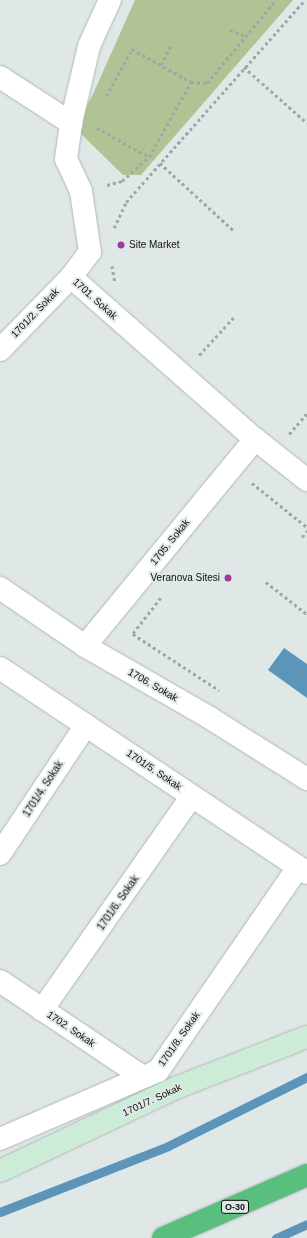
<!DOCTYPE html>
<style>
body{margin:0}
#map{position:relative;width:307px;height:1238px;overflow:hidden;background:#e0e8e7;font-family:Arial,sans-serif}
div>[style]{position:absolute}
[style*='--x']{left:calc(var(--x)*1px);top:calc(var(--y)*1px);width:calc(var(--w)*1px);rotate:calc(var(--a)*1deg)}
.green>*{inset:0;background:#b1c294}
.water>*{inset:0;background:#5c94ba}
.stream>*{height:9px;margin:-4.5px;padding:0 4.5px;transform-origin:4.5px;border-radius:4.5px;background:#5c94ba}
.path>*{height:2.5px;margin-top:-1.25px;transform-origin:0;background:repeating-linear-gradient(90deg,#9fa6a5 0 3px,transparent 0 6px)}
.roads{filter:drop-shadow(0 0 1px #b0b8b6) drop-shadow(0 0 1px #b0b8b6)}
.street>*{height:22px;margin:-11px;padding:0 11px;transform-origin:11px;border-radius:11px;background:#fff}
.secondary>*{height:22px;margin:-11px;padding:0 11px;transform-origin:11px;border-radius:11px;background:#cdecd8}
.highway>*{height:22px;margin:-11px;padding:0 11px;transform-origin:11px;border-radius:11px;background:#58bf7e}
.dots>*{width:11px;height:11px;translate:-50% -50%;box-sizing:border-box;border:2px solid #e0e8e7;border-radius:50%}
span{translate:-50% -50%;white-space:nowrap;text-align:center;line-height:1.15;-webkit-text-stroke:3.5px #e0e8e7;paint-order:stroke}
.shield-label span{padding:1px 3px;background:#e0e8e7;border:1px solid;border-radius:3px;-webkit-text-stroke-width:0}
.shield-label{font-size:9px;color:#0d100f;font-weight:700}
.poi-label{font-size:10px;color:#0d100f}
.left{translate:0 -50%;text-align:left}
.right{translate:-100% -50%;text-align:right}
.street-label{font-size:10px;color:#0d100f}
</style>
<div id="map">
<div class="green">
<i style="clip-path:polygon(135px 0,293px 0,141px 175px,123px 175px,75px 128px,93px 94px)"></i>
</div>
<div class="water">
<i style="clip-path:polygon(284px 648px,307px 664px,307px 698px,268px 670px)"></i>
</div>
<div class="stream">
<i style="--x:0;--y:1212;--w:180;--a:-21.4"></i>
<i style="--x:168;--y:1146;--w:155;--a:-26.4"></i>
<i style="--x:276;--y:1238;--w:34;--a:-24"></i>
</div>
<div class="path">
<i style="--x:230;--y:30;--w:16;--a:22"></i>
<i style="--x:161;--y:65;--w:22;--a:-63"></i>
<i style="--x:244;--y:67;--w:84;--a:41.6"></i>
<i style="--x:106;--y:96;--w:54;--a:-61"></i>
<i style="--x:132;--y:49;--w:68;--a:29.2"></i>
<i style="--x:97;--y:128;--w:60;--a:29.1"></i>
<i style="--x:149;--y:157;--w:86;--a:-60.8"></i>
<i style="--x:191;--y:82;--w:16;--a:4"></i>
<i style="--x:207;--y:83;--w:108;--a:-50.3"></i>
<i style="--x:160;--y:163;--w:99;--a:42.5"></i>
<i style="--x:107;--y:185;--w:16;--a:-15"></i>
<i style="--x:122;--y:181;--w:36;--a:-42"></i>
<i style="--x:114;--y:228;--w:29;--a:-65"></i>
<i style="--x:126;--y:202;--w:270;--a:-48.5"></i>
<i style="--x:112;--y:266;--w:15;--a:79"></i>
<i style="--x:199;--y:355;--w:52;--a:-47.4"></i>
<i style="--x:289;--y:434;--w:28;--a:-49"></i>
<i style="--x:252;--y:483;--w:70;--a:38.7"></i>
<i style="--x:302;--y:537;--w:8;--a:-50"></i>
<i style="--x:266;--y:582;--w:52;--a:38"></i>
<i style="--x:161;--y:598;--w:46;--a:127.9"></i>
<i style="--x:133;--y:634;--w:103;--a:33.1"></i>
</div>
<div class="roads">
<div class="street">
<i style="--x:0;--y:77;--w:85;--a:32.9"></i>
<i style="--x:71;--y:277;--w:245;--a:41.4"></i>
<i style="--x:255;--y:439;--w:66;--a:38.3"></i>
<i style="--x:0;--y:350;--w:102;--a:-45.8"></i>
<i style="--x:71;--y:277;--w:31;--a:-53"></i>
<i style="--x:90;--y:252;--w:62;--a:-98.4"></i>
<i style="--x:81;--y:191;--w:35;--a:-115"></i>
<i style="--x:66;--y:159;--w:36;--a:-82"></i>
<i style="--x:71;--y:123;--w:79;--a:-76.8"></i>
<i style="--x:89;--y:46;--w:51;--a:-65.5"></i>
<i style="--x:0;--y:588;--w:103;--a:34.3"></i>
<i style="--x:85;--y:646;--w:144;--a:29.9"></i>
<i style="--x:210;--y:718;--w:115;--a:32.2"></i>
<i style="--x:85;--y:646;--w:268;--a:-50.6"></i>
<i style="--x:0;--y:668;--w:369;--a:33.7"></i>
<i style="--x:0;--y:854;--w:155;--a:-56.3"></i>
<i style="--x:0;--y:981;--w:172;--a:33.9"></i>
<i style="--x:42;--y:1010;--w:261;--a:-55"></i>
<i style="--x:0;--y:1139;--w:172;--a:-23.3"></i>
<i style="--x:158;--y:1071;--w:247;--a:-55.5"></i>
</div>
<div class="secondary">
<i style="--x:0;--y:1171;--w:197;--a:-25.3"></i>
<i style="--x:178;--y:1087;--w:138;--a:-21.2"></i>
</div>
<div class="highway">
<i style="--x:163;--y:1238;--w:157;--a:-23.6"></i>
</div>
</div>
<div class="dots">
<i style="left:121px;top:245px;background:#9f3ba0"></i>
<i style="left:228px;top:578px;background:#9f3ba0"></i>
</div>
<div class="shield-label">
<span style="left:235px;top:1207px">O-30</span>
</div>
<div class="poi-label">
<span class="left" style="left:129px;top:245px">Site Market</span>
<span class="right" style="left:220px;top:578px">Veranova Sitesi</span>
</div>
<div class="street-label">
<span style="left:95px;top:299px;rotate:42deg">1701. Sokak</span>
<span style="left:35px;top:313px;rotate:-46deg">1701/2. Sokak</span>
<span style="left:170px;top:542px;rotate:-51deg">1705. Sokak</span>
<span style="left:153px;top:685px;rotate:30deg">1706. Sokak</span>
<span style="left:154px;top:770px;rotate:34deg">1701/5. Sokak</span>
<span style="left:43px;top:789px;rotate:-57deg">1701/4. Sokak</span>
<span style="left:118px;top:903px;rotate:-55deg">1701/6. Sokak</span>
<span style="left:71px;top:1029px;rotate:34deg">1702. Sokak</span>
<span style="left:179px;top:1039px;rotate:-55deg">1701/8. Sokak</span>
<span style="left:152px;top:1100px;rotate:-25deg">1701/7. Sokak</span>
</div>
</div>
